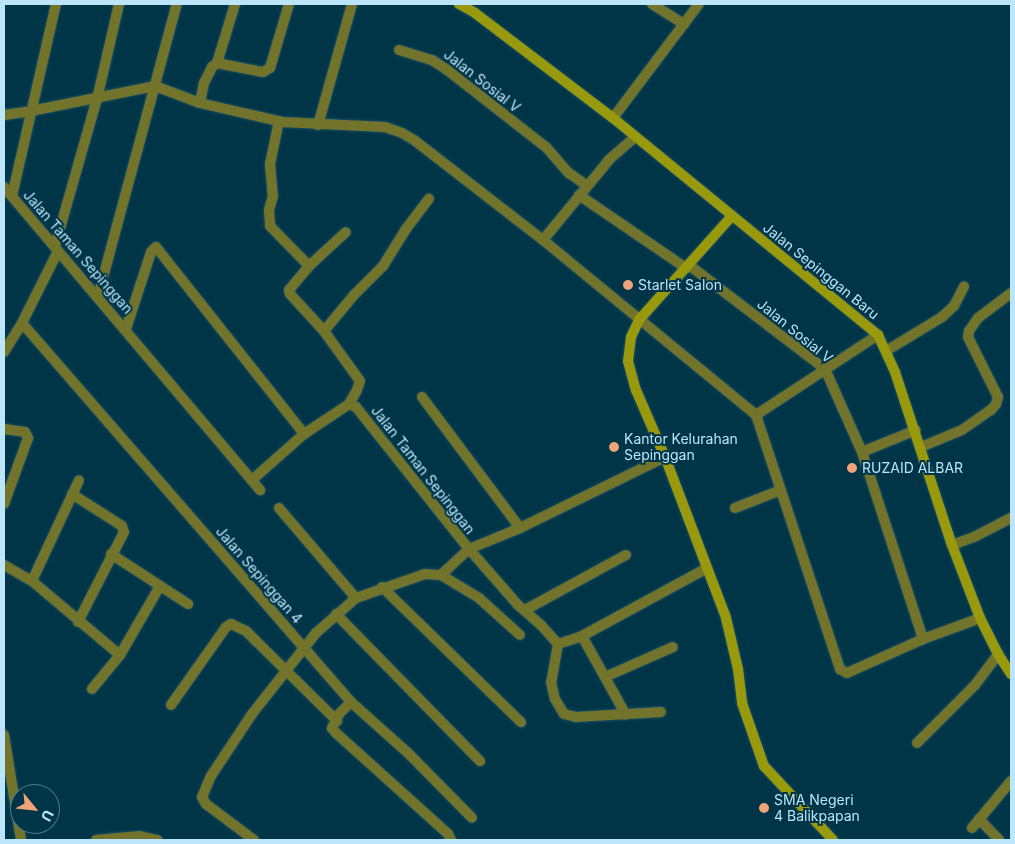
<!DOCTYPE html>
<style>
body{margin:0}
#map{position:relative;width:1015px;height:844px;overflow:hidden;background:#003548;font-family:Inter,sans-serif}
div>[style]{position:absolute}
[style*='--x']{left:calc(var(--x)*1px);top:calc(var(--y)*1px);width:calc(var(--w)*1px);rotate:calc(var(--a)*1deg)}
.roads{filter:drop-shadow(0 0 1px #1e5164) drop-shadow(0 0 1px #1e5164)}
.street>*{height:10px;margin:-5px;padding:0 5px;transform-origin:5px;border-radius:5px;background:#73742c}
.secondary>*{height:10px;margin:-5px;padding:0 5px;transform-origin:5px;border-radius:5px;background:#99990e}
.dots>*{width:14px;height:14px;translate:-50% -50%;box-sizing:border-box;border:2px solid #003548;border-radius:50%}
span{translate:-50% -50%;white-space:nowrap;text-align:center;line-height:1.15;-webkit-text-stroke:4px #003548;paint-order:stroke}
.street-label{font-size:14px;color:#bce5fa}
.poi-label{font-size:14px;color:#bce5fa}
.left{translate:0 -50%;text-align:left}
.frame{position:absolute;inset:0;border:5px solid #bce5fa;pointer-events:none}
.north{position:absolute;left:10px;top:784px;width:50px;height:50px;box-sizing:border-box;background:#003548;border:1px solid #4b7b8f;border-radius:50%;rotate:118deg;font-size:14px;font-weight:700;line-height:20px;text-align:center;color:#bce5fa}
.north::after{content:'';display:block;margin:auto;width:18px;height:22px;background:#efa378;clip-path:polygon(50% 0,100% 100%,50% 72%,0 100%)}
</style>
<div id="map">
<div class="roads">
<div class="street">
<i style="--x:652;--y:4;--w:38;--a:32"></i>
<i style="--x:399;--y:50;--w:34;--a:17"></i>
<i style="--x:432;--y:60;--w:17;--a:33"></i>
<i style="--x:446;--y:69;--w:127;--a:38"></i>
<i style="--x:546;--y:147;--w:35;--a:49"></i>
<i style="--x:569;--y:173;--w:21;--a:35"></i>
<i style="--x:217;--y:63;--w:62;--a:-73"></i>
<i style="--x:200;--y:103;--w:20;--a:-79"></i>
<i style="--x:204;--y:83;--w:18;--a:-63"></i>
<i style="--x:212;--y:67;--w:6;--a:-39"></i>
<i style="--x:217;--y:63;--w:47;--a:11.1"></i>
<i style="--x:263;--y:72;--w:8;--a:-30"></i>
<i style="--x:270;--y:68;--w:67;--a:-73.5"></i>
<i style="--x:4;--y:115;--w:27;--a:-8"></i>
<i style="--x:31;--y:111;--w:126;--a:-11.4"></i>
<i style="--x:155;--y:86;--w:48;--a:20.7"></i>
<i style="--x:200;--y:103;--w:84;--a:13"></i>
<i style="--x:282;--y:122;--w:103;--a:2.8"></i>
<i style="--x:385;--y:127;--w:18;--a:19"></i>
<i style="--x:402;--y:133;--w:14;--a:30"></i>
<i style="--x:414;--y:140;--w:163;--a:37.8"></i>
<i style="--x:613;--y:118;--w:143;--a:-53"></i>
<i style="--x:279;--y:121;--w:44;--a:101.8"></i>
<i style="--x:270;--y:164;--w:32;--a:85"></i>
<i style="--x:273;--y:196;--w:15;--a:106"></i>
<i style="--x:269;--y:210;--w:16;--a:86"></i>
<i style="--x:270;--y:226;--w:56;--a:45.7"></i>
<i style="--x:318;--y:125;--w:126;--a:-74.3"></i>
<i style="--x:635;--y:137;--w:35;--a:139"></i>
<i style="--x:609;--y:160;--w:104;--a:129.5"></i>
<i style="--x:543;--y:240;--w:276;--a:39.4"></i>
<i style="--x:756;--y:415;--w:268;--a:71.7"></i>
<i style="--x:840;--y:669;--w:8;--a:30"></i>
<i style="--x:847;--y:673;--w:83;--a:-24.1"></i>
<i style="--x:923;--y:639;--w:61;--a:-20.2"></i>
<i style="--x:4;--y:187;--w:397;--a:49.8"></i>
<i style="--x:579;--y:195;--w:130;--a:34.3"></i>
<i style="--x:12;--y:196;--w:197;--a:-77.1"></i>
<i style="--x:55;--y:246;--w:153;--a:-74.1"></i>
<i style="--x:97;--y:99;--w:98;--a:-77"></i>
<i style="--x:689;--y:265;--w:171;--a:37.4"></i>
<i style="--x:825;--y:369;--w:91;--a:66"></i>
<i style="--x:862;--y:452;--w:197;--a:71.9"></i>
<i style="--x:98;--y:296;--w:302;--a:-74.9"></i>
<i style="--x:22;--y:323;--w:502;--a:49.04"></i>
<i style="--x:351;--y:702;--w:76;--a:41.8"></i>
<i style="--x:408;--y:753;--w:91;--a:45.4"></i>
<i style="--x:126;--y:329;--w:81;--a:-72"></i>
<i style="--x:151;--y:252;--w:7;--a:-45"></i>
<i style="--x:156;--y:247;--w:238;--a:51.6"></i>
<i style="--x:324;--y:331;--w:50;--a:-132.6"></i>
<i style="--x:290;--y:294;--w:4;--a:-104"></i>
<i style="--x:289;--y:290;--w:31;--a:-50"></i>
<i style="--x:309;--y:266;--w:50;--a:-42.6"></i>
<i style="--x:886;--y:351;--w:66;--a:-31.3"></i>
<i style="--x:942;--y:317;--w:16;--a:-43"></i>
<i style="--x:954;--y:306;--w:22;--a:-63"></i>
<i style="--x:4;--y:352;--w:34;--a:-58"></i>
<i style="--x:22;--y:323;--w:80;--a:-63.4"></i>
<i style="--x:422;--y:397;--w:164;--a:53.2"></i>
<i style="--x:349;--y:404;--w:16;--a:-60"></i>
<i style="--x:357;--y:390;--w:9;--a:-72"></i>
<i style="--x:360;--y:381;--w:62;--a:-125.8"></i>
<i style="--x:324;--y:331;--w:47;--a:-50.2"></i>
<i style="--x:354;--y:295;--w:41;--a:-45"></i>
<i style="--x:383;--y:266;--w:44;--a:-58.1"></i>
<i style="--x:406;--y:229;--w:38;--a:-53"></i>
<i style="--x:756;--y:415;--w:146;--a:-33.3"></i>
<i style="--x:4;--y:429;--w:21;--a:8"></i>
<i style="--x:25;--y:432;--w:7;--a:63"></i>
<i style="--x:28;--y:438;--w:70;--a:110"></i>
<i style="--x:921;--y:447;--w:44;--a:-22.5"></i>
<i style="--x:962;--y:430;--w:35;--a:-35"></i>
<i style="--x:991;--y:410;--w:8;--a:-50"></i>
<i style="--x:996;--y:404;--w:7;--a:-74"></i>
<i style="--x:998;--y:397;--w:67;--a:-116.6"></i>
<i style="--x:968;--y:337;--w:6;--a:-81"></i>
<i style="--x:969;--y:331;--w:16;--a:-55"></i>
<i style="--x:978;--y:318;--w:41;--a:-37.1"></i>
<i style="--x:862;--y:452;--w:58;--a:-22.2"></i>
<i style="--x:252;--y:480;--w:69;--a:-41.5"></i>
<i style="--x:304;--y:434;--w:54;--a:-33.7"></i>
<i style="--x:349;--y:404;--w:8;--a:23"></i>
<i style="--x:356;--y:407;--w:181;--a:51.5"></i>
<i style="--x:469;--y:549;--w:55;--a:-22.4"></i>
<i style="--x:520;--y:528;--w:161;--a:-26.1"></i>
<i style="--x:72;--y:494;--w:59;--a:32.6"></i>
<i style="--x:122;--y:526;--w:6;--a:72"></i>
<i style="--x:124;--y:532;--w:101;--a:117.1"></i>
<i style="--x:279;--y:508;--w:118;--a:49.5"></i>
<i style="--x:735;--y:508;--w:49;--a:-21.4"></i>
<i style="--x:952;--y:545;--w:23;--a:-20"></i>
<i style="--x:974;--y:537;--w:42;--a:-27.2"></i>
<i style="--x:111;--y:554;--w:92;--a:33"></i>
<i style="--x:4;--y:565;--w:32;--a:30"></i>
<i style="--x:32;--y:581;--w:115;--a:40.1"></i>
<i style="--x:441;--y:575;--w:44;--a:31.2"></i>
<i style="--x:479;--y:598;--w:55;--a:42.1"></i>
<i style="--x:32;--y:581;--w:111;--a:-65"></i>
<i style="--x:382;--y:587;--w:194;--a:44.2"></i>
<i style="--x:525;--y:610;--w:115;--a:-28.6"></i>
<i style="--x:336;--y:614;--w:206;--a:45.6"></i>
<i style="--x:582;--y:636;--w:90;--a:60.9"></i>
<i style="--x:558;--y:644;--w:25;--a:-18"></i>
<i style="--x:582;--y:636;--w:142;--a:-28.5"></i>
<i style="--x:605;--y:677;--w:74;--a:-23.8"></i>
<i style="--x:92;--y:689;--w:44;--a:-50.5"></i>
<i style="--x:120;--y:655;--w:80;--a:-59.9"></i>
<i style="--x:351;--y:702;--w:17;--a:135"></i>
<i style="--x:339;--y:714;--w:16;--a:117"></i>
<i style="--x:332;--y:728;--w:6;--a:51"></i>
<i style="--x:336;--y:733;--w:151;--a:42"></i>
<i style="--x:448;--y:834;--w:7;--a:63"></i>
<i style="--x:171;--y:705;--w:95;--a:-54.8"></i>
<i style="--x:226;--y:627;--w:6;--a:-31"></i>
<i style="--x:231;--y:624;--w:17;--a:25"></i>
<i style="--x:246;--y:631;--w:14;--a:45"></i>
<i style="--x:256;--y:641;--w:114;--a:44.6"></i>
<i style="--x:4;--y:735;--w:106;--a:80.8"></i>
<i style="--x:917;--y:743;--w:82;--a:-45"></i>
<i style="--x:975;--y:685;--w:39;--a:-53"></i>
<i style="--x:979;--y:819;--w:29;--a:46"></i>
<i style="--x:972;--y:828;--w:61;--a:-50.3"></i>
<i style="--x:96;--y:840;--w:44;--a:-5.2"></i>
<i style="--x:140;--y:836;--w:18;--a:13"></i>
<i style="--x:254;--y:840;--w:60;--a:-143.1"></i>
<i style="--x:206;--y:804;--w:8;--a:-120"></i>
<i style="--x:202;--y:797;--w:23;--a:-67"></i>
<i style="--x:211;--y:776;--w:74;--a:-56.5"></i>
<i style="--x:252;--y:714;--w:103;--a:-51.7"></i>
<i style="--x:316;--y:633;--w:53;--a:-41.2"></i>
<i style="--x:356;--y:598;--w:73;--a:-19.2"></i>
<i style="--x:425;--y:574;--w:16;--a:4"></i>
<i style="--x:441;--y:575;--w:38;--a:-43"></i>
<i style="--x:469;--y:549;--w:74;--a:48.8"></i>
<i style="--x:518;--y:605;--w:30;--a:41"></i>
<i style="--x:541;--y:625;--w:25;--a:48"></i>
<i style="--x:558;--y:644;--w:39;--a:100"></i>
<i style="--x:551;--y:682;--w:17;--a:77"></i>
<i style="--x:555;--y:699;--w:17;--a:59"></i>
<i style="--x:564;--y:714;--w:12;--a:14"></i>
<i style="--x:576;--y:717;--w:85;--a:-3.4"></i>
</div>
<div class="secondary">
<i style="--x:459;--y:4;--w:18;--a:29"></i>
<i style="--x:475;--y:13;--w:173;--a:37.3"></i>
<i style="--x:613;--y:118;--w:343;--a:39.3"></i>
<i style="--x:878;--y:335;--w:41;--a:65.3"></i>
<i style="--x:895;--y:372;--w:182;--a:71.8"></i>
<i style="--x:952;--y:545;--w:78;--a:69"></i>
<i style="--x:980;--y:618;--w:40;--a:63.4"></i>
<i style="--x:998;--y:654;--w:24;--a:57"></i>
<i style="--x:731;--y:217;--w:138;--a:131.8"></i>
<i style="--x:639;--y:320;--w:19;--a:115"></i>
<i style="--x:631;--y:337;--w:24;--a:97"></i>
<i style="--x:628;--y:361;--w:30;--a:75"></i>
<i style="--x:636;--y:390;--w:73;--a:66.6"></i>
<i style="--x:665;--y:457;--w:172;--a:69.2"></i>
<i style="--x:726;--y:618;--w:52;--a:76.8"></i>
<i style="--x:738;--y:669;--w:34;--a:83"></i>
<i style="--x:742;--y:703;--w:67;--a:70.8"></i>
<i style="--x:764;--y:766;--w:101;--a:47"></i>
</div>
</div>
<div class="dots">
<i style="left:628px;top:285px;background:#efa378"></i>
<i style="left:614px;top:447px;background:#efa378"></i>
<i style="left:852px;top:468px;background:#efa378"></i>
<i style="left:764px;top:808px;background:#efa378"></i>
</div>
<div class="street-label">
<span style="left:482px;top:81px;rotate:38deg">Jalan Sosial V</span>
<span style="left:78px;top:252px;rotate:49deg">Jalan Taman Sepinggan</span>
<span style="left:821px;top:271px;rotate:39deg">Jalan Sepinggan Baru</span>
<span style="left:795px;top:331px;rotate:39deg">Jalan Sosial V</span>
<span style="left:423px;top:470px;rotate:52deg">Jalan Taman Sepinggan</span>
<span style="left:259px;top:575px;rotate:49deg">Jalan Sepinggan 4</span>
</div>
<div class="poi-label">
<span class="left" style="left:638px;top:285px">Starlet Salon</span>
<span class="left" style="left:624px;top:447px">Kantor Kelurahan<br>Sepinggan</span>
<span class="left" style="left:862px;top:468px">RUZAID ALBAR</span>
<span class="left" style="left:774px;top:808px">SMA Negeri<br>4 Balikpapan</span>
</div>
<div class="frame"></div>
<div class="north">U</div>
</div>
